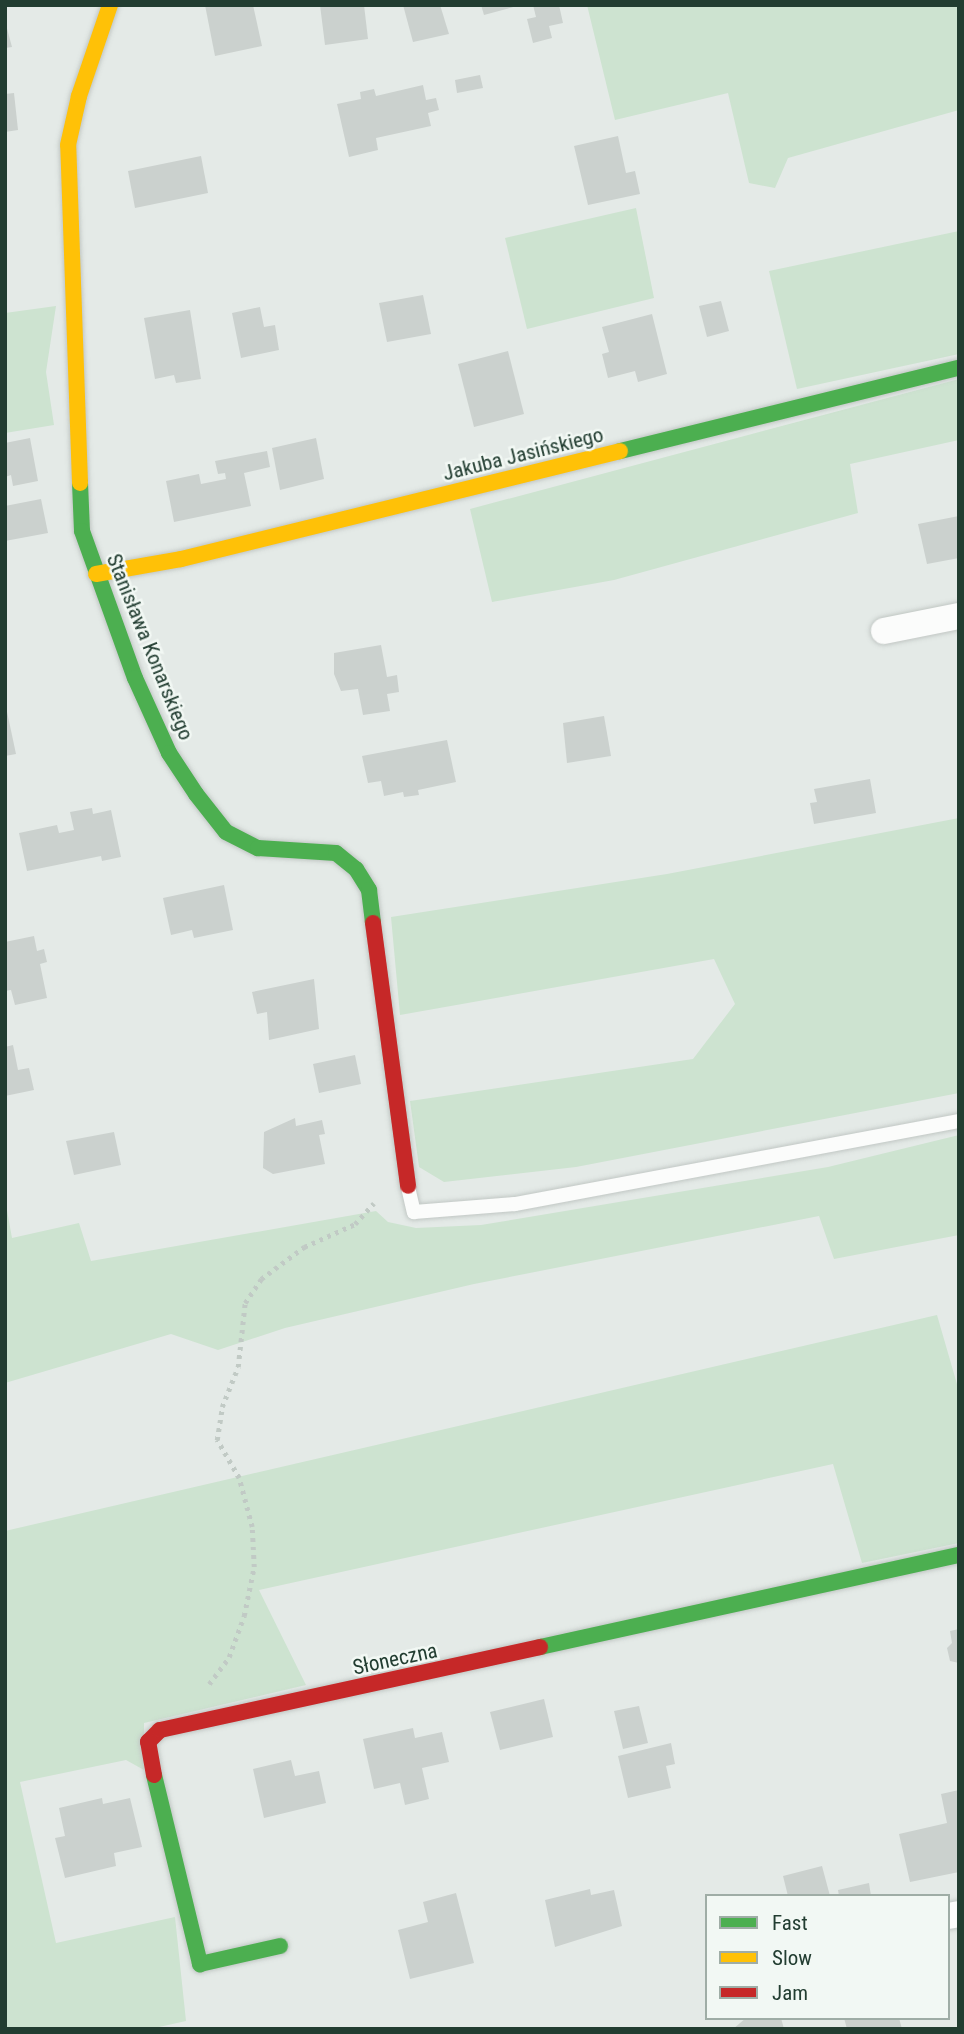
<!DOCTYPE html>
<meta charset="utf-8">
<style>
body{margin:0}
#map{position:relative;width:964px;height:2034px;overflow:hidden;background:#e4eae7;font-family:"Roboto Condensed",sans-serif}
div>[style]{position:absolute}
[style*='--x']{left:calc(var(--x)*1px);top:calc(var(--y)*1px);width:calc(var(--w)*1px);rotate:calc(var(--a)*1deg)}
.green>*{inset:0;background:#cde3d0}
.building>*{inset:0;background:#cbd1ce}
.path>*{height:4.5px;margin-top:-2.25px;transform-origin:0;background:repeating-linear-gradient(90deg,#c1cac5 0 3.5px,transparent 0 8.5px)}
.roads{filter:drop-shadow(0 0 2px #c1c7c4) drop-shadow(0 0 2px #c1c7c4)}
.lane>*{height:14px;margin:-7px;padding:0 7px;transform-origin:7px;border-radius:7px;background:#fbfcfb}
.street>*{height:26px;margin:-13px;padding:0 13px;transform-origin:13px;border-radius:13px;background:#fbfcfb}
.fast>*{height:16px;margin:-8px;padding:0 8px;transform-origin:8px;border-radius:8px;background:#4caf50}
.slow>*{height:16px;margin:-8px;padding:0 8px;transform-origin:8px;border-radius:8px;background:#ffc107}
.jam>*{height:16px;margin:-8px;padding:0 8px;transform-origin:8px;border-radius:8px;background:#c62828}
span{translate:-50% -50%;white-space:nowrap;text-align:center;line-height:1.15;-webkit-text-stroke:5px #f2f8f4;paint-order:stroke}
.street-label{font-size:21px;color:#223d31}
.frame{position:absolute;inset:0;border:7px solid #223d31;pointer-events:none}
.legend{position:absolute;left:705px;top:1894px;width:245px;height:126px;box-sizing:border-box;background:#f2f8f4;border:2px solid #9fada6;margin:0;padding:9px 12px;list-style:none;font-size:21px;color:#223d31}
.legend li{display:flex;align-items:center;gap:14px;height:35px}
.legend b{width:35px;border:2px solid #9fada6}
</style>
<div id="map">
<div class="green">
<i style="clip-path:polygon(587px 5px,959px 5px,959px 110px,788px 158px,775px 188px,749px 183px,728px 93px,615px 120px)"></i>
<i style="clip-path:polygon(636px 208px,654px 298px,527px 329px,505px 238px)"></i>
<i style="clip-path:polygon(959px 231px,959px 354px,797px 389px,769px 271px)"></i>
<i style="clip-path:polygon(56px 306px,46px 372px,54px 425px,5px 433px,5px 313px)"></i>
<i style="clip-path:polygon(959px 379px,959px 440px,850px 464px,858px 513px,614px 580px,492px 602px,470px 509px)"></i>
<i style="clip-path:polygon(959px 818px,959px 1093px,576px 1167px,444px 1182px,419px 1167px,410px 1101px,693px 1059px,735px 1004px,714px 959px,400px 1015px,391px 917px,667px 874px)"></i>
<i style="clip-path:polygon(959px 1135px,959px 1235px,834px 1259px,819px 1216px,474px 1284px,285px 1328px,218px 1350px,171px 1334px,5px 1383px,5px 1199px,12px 1238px,79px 1223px,91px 1261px,376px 1211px,388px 1222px,416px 1228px,481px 1225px,828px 1167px)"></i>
<i style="clip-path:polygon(937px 1315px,959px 1391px,959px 1543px,862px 1563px,833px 1464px,259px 1590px,306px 1685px,144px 1723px,144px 1770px,126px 1760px,20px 1782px,56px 1943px,175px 1917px,186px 2021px,150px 2029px,5px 2029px,5px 1531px)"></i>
</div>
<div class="building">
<i style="clip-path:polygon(205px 5px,253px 5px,262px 46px,215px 56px)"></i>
<i style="clip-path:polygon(320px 5px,364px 5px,368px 39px,325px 45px)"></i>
<i style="clip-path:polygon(403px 5px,440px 5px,449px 34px,413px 42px)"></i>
<i style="clip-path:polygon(481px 5px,517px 5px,517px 6px,484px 15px)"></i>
<i style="clip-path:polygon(533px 5px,559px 5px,563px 23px,549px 26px,552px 38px,533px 43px,527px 19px,536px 17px)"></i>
<i style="clip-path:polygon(5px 21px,12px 47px,5px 48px)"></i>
<i style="clip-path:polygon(480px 75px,483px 88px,457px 93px,455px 80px)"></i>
<i style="clip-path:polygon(423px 85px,426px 100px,436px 98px,439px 110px,428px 113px,431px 126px,376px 138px,378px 150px,349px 157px,337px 104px,361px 99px,360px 92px,374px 89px,376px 96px)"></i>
<i style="clip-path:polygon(14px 93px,18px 130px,5px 132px,5px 94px)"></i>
<i style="clip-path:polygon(618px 136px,626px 173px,635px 171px,640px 194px,588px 205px,574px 146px)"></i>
<i style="clip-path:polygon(201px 156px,208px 193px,135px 208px,128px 171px)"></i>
<i style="clip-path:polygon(423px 295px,431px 334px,387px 342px,379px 303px)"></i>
<i style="clip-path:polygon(721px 301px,729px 331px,707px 337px,699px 306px)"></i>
<i style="clip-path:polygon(260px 307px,264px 327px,275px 325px,279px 350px,241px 358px,232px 313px)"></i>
<i style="clip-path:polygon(190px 310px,201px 379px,176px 383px,174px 375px,155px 379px,144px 318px)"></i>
<i style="clip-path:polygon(652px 314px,667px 374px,638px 382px,635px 371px,608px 378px,602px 354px,609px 352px,602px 327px)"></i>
<i style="clip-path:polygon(508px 351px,524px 414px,474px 427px,458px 364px)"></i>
<i style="clip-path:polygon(30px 438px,38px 481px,13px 486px,11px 475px,5px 477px,5px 443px)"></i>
<i style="clip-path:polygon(316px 438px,324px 479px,280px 490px,272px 448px)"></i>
<i style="clip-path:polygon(267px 451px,270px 467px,244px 473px,251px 506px,174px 522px,166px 481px,199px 474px,201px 484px,226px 479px,225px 473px,218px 474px,215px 461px)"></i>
<i style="clip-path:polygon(41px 499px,48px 533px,5px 541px,5px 506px)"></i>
<i style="clip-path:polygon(959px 516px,959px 558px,927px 564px,918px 524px)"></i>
<i style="clip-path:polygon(381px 645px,387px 677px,397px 675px,399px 692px,387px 694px,390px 711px,363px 715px,358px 689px,341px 691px,334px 674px,334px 653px)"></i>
<i style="clip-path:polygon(6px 707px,16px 754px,5px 756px,5px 708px)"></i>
<i style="clip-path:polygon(604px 716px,611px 756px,567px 763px,563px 723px)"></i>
<i style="clip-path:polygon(447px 740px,456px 782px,418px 790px,419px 795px,404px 797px,403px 792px,384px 796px,381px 781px,368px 783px,362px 756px)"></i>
<i style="clip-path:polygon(870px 779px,876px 813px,814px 824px,810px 803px,817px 802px,814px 789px)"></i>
<i style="clip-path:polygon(92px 808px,93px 814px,111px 810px,121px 857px,102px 861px,101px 856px,27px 871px,19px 833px,57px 825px,59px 833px,74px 830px,70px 812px)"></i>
<i style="clip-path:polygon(224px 885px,233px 930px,194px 938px,192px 930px,171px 935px,163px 898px)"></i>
<i style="clip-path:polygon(34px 936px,37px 951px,44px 949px,47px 962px,40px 964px,47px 998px,15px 1005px,11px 990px,5px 991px,5px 942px)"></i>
<i style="clip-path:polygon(314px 979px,319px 1029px,269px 1040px,267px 1012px,257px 1014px,252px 992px)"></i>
<i style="clip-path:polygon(13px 1045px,18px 1070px,29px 1068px,34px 1090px,5px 1096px,5px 1047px)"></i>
<i style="clip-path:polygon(355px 1055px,361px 1084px,319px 1093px,313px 1064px)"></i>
<i style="clip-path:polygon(295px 1118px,296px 1126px,322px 1120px,325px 1134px,319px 1135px,325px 1164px,273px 1174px,263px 1168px,264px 1132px)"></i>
<i style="clip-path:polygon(114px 1132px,121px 1165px,74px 1175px,66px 1141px)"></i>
<i style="clip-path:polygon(959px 1629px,959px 1663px,950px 1661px,947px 1648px,952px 1643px,950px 1631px)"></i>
<i style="clip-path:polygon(544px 1699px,553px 1737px,500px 1750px,490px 1712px)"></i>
<i style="clip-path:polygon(639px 1706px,648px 1743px,623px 1749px,614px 1711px)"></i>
<i style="clip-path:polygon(413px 1728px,415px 1738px,442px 1732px,449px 1762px,422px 1768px,429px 1799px,405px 1805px,400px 1783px,374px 1789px,363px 1739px)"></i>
<i style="clip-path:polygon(671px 1743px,675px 1764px,666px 1766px,671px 1788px,628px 1798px,618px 1756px)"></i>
<i style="clip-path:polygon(291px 1760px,295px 1776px,319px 1771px,326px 1803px,264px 1818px,253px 1769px)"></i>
<i style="clip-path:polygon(959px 1790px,959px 1872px,910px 1882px,899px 1834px,947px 1823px,941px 1794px)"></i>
<i style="clip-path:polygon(102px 1798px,103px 1804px,130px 1798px,142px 1847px,114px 1853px,116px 1866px,65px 1878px,55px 1838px,65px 1836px,59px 1808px)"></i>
<i style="clip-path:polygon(822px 1866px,830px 1896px,788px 1896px,783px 1876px)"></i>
<i style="clip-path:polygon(869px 1883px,871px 1896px,839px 1896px,838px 1890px)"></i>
<i style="clip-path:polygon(590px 1889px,591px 1895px,614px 1890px,622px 1926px,555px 1947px,545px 1900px)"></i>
<i style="clip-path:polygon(456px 1893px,474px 1963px,410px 1979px,398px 1930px,428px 1922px,423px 1902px)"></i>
<i style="clip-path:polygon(746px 2018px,781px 2018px,784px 2029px,733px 2029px)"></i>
<i style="clip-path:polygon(844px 2018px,899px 2018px,902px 2029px,847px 2029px)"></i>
</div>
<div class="path">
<i style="--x:209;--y:1684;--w:34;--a:-53"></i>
<i style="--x:229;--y:1657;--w:44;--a:-69.9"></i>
<i style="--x:244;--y:1616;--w:50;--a:-78.5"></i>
<i style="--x:254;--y:1567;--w:40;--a:-92.9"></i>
<i style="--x:252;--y:1527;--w:51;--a:-104.9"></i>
<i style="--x:239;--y:1478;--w:44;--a:-120.1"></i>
<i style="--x:217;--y:1440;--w:33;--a:-81"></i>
<i style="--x:222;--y:1407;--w:43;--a:-68.2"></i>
<i style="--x:238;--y:1367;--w:64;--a:-83.8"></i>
<i style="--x:245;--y:1303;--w:29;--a:-56"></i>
<i style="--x:261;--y:1279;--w:54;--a:-36.7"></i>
<i style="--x:304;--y:1247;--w:56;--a:-24.3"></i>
<i style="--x:355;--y:1224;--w:28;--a:-48"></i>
</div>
<div class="roads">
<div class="lane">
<i style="--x:408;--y:1187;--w:26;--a:77"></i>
<i style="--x:414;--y:1212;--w:101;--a:-4.5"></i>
<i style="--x:515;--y:1204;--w:452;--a:-10.6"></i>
</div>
<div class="street">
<i style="--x:884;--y:631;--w:76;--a:-11.3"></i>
<i style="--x:948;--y:1916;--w:11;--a:-10"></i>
</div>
<div class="fast">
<i style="--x:620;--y:451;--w:349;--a:-13.8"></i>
<i style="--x:80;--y:483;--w:48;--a:87.6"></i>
<i style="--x:82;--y:531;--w:156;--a:70.2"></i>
<i style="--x:135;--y:678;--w:82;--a:65.6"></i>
<i style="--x:169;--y:753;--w:49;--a:56.6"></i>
<i style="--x:196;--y:794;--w:48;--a:51.7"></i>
<i style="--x:226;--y:832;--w:36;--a:27"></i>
<i style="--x:258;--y:848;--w:78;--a:3.7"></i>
<i style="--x:336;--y:853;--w:26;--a:39"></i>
<i style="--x:356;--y:869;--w:25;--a:58"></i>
<i style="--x:369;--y:890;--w:33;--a:83"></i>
<i style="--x:540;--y:1647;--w:429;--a:-12.4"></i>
<i style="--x:154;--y:1775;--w:195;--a:76.3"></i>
<i style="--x:200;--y:1964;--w:82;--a:-12.7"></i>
</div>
<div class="slow">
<i style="--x:80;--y:483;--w:338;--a:-92"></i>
<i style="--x:68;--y:145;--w:50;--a:-77.3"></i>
<i style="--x:79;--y:96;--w:96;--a:-71.2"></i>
<i style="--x:96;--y:574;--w:86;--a:-10"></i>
<i style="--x:181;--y:559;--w:452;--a:-13.8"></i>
</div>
<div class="jam">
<i style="--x:373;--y:923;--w:265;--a:82.4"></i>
<i style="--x:154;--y:1775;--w:34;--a:-100"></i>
<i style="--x:148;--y:1742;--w:17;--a:-45"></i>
<i style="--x:160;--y:1730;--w:389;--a:-12.3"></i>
</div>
</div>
<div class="street-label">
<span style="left:523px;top:454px;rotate:-14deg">Jakuba Jasińskiego</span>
<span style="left:150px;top:647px;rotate:68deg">Stanisława Konarskiego</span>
<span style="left:395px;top:1659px;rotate:-12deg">Słoneczna</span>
</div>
<div class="frame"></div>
<ul class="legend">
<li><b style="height:9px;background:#4caf50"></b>Fast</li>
<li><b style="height:9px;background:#ffc107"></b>Slow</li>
<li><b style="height:9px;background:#c62828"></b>Jam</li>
</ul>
</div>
